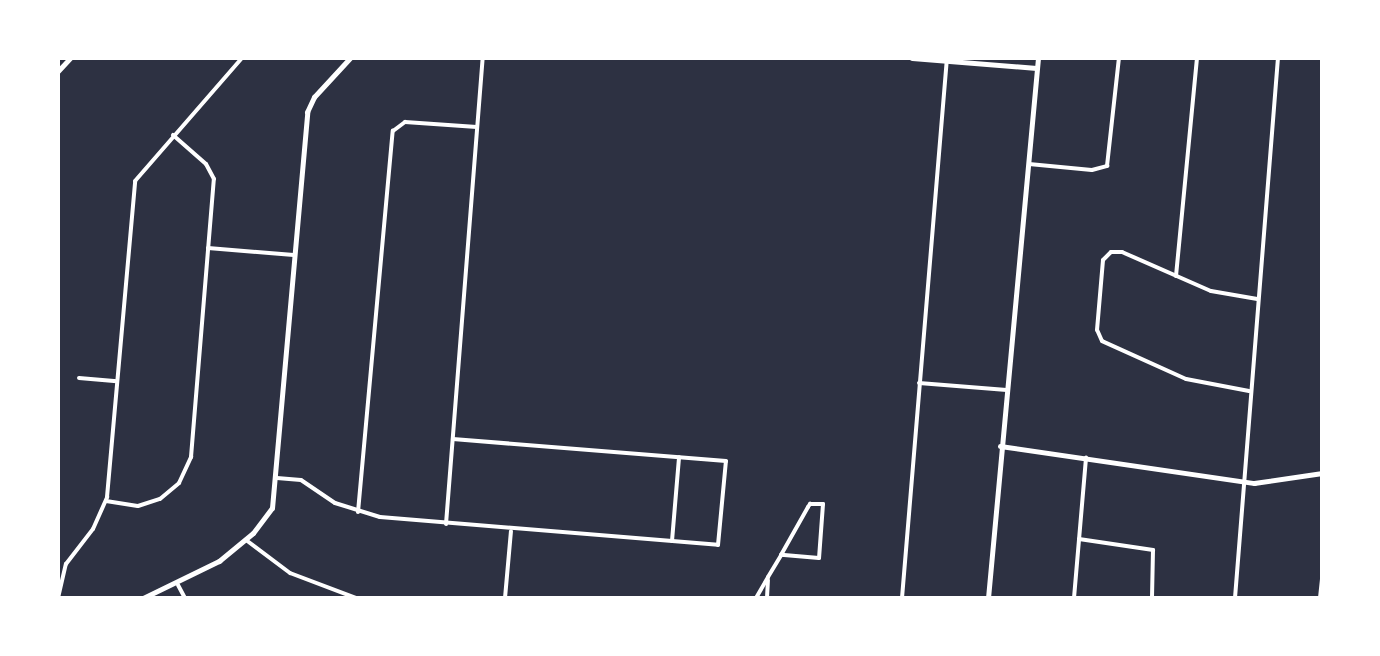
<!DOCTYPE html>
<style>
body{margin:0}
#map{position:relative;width:1380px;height:656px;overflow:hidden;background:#2d3142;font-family:Spectral,serif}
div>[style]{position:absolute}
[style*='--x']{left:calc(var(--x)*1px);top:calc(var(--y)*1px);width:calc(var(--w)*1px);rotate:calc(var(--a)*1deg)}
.minor>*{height:4px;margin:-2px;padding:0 2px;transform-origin:2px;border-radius:2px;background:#fff}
.tertiary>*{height:5px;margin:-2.5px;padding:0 2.5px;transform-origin:2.5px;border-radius:2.5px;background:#fff}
span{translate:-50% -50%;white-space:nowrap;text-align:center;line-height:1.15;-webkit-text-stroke:6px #fff;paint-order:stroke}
.frame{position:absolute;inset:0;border:60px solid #fff;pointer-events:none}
</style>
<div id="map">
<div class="minor">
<i style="--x:1029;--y:164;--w:63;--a:5.4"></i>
<i style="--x:1092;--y:170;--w:16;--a:-15"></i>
<i style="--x:1107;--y:166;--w:109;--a:-83.7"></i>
<i style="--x:208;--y:248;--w:86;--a:4.7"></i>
<i style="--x:1176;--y:276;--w:219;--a:-84.5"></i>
<i style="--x:79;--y:378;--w:38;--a:5"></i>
<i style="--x:919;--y:383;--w:88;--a:4.5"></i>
<i style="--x:1249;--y:391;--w:64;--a:-169.2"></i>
<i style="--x:1186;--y:379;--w:92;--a:-155.7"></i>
<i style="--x:1102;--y:341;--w:12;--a:-114"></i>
<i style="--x:1097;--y:330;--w:70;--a:-85.1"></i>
<i style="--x:1103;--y:260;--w:11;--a:-45"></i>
<i style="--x:1111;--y:252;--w:11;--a:0"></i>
<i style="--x:1122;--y:252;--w:97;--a:23.7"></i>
<i style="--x:1211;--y:291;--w:47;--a:9.9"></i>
<i style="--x:277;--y:478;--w:24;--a:5"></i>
<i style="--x:301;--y:480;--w:41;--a:34.1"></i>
<i style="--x:335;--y:503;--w:47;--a:17.3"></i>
<i style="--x:380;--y:517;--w:339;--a:4.7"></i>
<i style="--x:718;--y:545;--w:84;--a:-84.6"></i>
<i style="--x:726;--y:461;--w:274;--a:-175.4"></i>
<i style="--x:106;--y:501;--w:32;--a:9"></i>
<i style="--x:138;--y:506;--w:23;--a:-18"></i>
<i style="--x:160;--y:499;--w:25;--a:-40"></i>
<i style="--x:179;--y:483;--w:29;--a:-65"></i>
<i style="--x:191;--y:457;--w:279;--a:-85.3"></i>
<i style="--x:214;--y:179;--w:17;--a:-118"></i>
<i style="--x:206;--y:164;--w:44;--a:-138.7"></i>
<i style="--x:358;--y:512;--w:383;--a:-84.8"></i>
<i style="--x:393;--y:131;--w:15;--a:-37"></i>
<i style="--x:405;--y:122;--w:72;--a:4"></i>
<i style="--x:446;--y:524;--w:467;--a:-85.5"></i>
<i style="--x:1079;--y:539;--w:75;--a:8.5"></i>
<i style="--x:1153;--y:550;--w:48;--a:91.2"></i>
<i style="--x:246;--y:540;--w:55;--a:36.9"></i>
<i style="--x:290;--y:573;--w:71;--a:20.7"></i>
<i style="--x:672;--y:541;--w:84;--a:-85.2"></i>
<i style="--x:178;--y:585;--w:15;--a:62"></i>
<i style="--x:58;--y:598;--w:35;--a:-77"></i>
<i style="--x:66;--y:564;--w:44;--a:-52.4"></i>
<i style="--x:93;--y:529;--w:35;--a:-66"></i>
<i style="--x:107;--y:497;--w:317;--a:-84.9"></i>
<i style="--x:135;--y:181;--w:163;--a:-49"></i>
<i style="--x:505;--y:598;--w:67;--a:-84.9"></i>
<i style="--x:756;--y:598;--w:24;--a:-60"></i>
<i style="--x:768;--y:577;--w:26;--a:-59"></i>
<i style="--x:781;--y:555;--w:55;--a:-60.6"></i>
<i style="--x:808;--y:507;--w:4;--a:-56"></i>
<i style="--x:810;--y:504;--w:13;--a:0"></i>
<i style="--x:823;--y:504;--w:54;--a:94.2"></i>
<i style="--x:819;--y:558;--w:38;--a:-175"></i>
<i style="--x:767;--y:598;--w:18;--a:-87"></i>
<i style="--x:902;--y:598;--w:542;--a:-85.24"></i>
<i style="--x:1074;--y:598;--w:141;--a:-85.1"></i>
<i style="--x:1235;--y:598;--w:542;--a:-85.45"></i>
<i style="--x:1320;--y:598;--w:20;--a:-84"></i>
</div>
<div class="tertiary">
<i style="--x:912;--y:58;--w:125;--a:4.6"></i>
<i style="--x:58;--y:71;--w:18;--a:-47"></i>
<i style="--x:1000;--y:446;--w:257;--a:8.3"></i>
<i style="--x:1254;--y:483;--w:69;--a:-8.4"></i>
<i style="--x:143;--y:598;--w:85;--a:-26"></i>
<i style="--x:219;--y:561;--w:44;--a:-39.5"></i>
<i style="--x:253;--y:533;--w:31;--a:-53"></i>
<i style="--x:272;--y:508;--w:398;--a:-84.9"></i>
<i style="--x:307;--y:112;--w:17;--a:-65"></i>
<i style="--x:314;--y:97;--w:53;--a:-47.3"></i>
<i style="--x:988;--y:598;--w:542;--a:-84.71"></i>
</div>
<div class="frame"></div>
</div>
